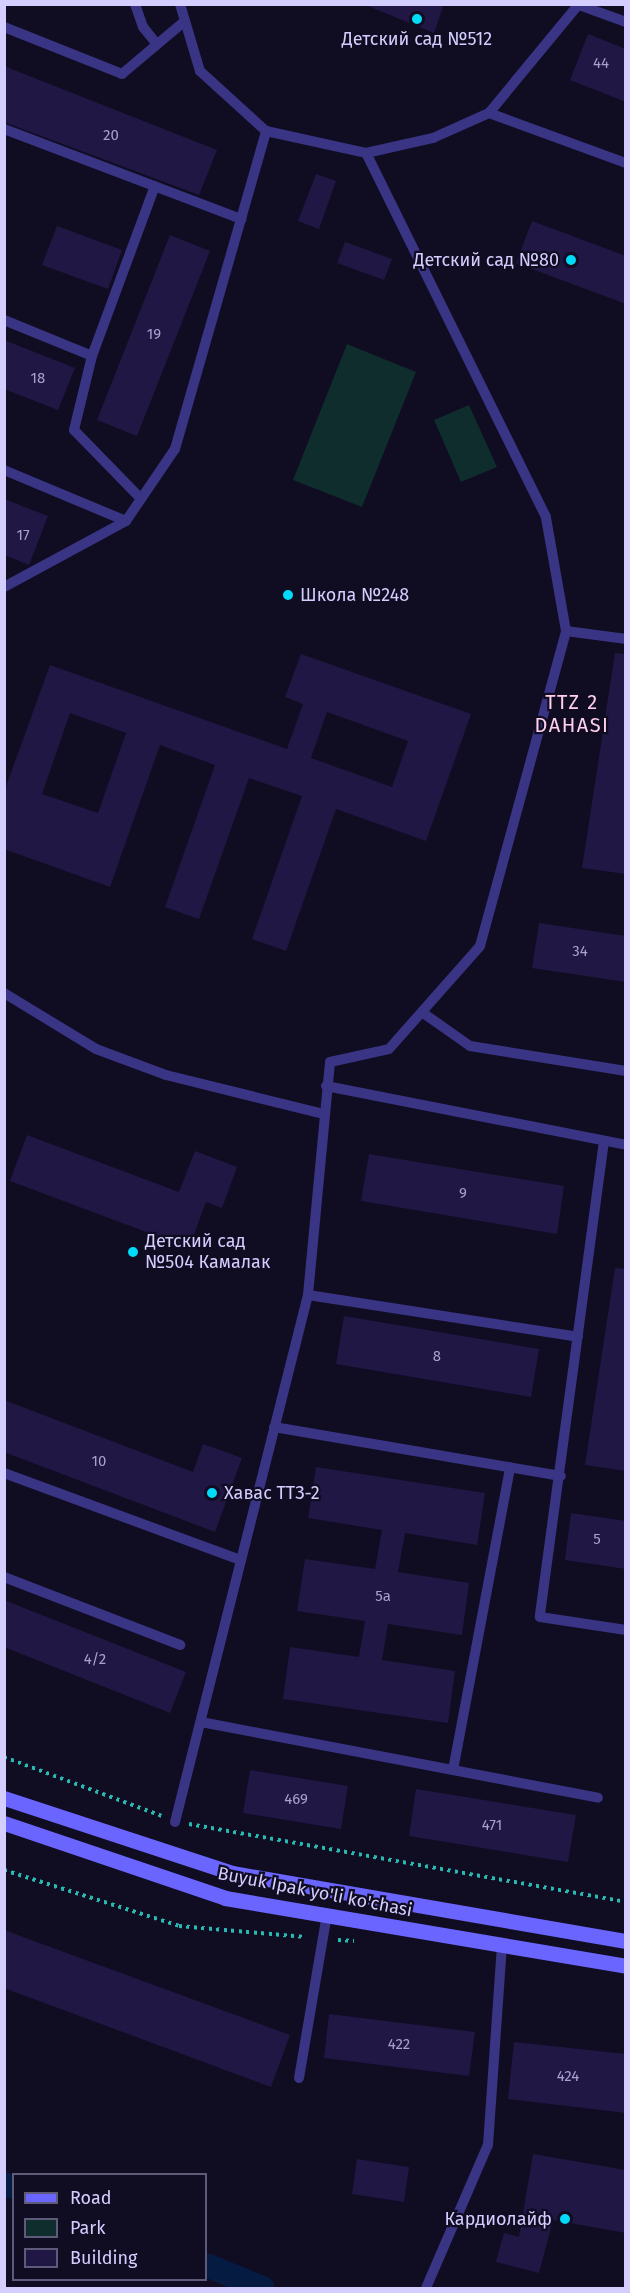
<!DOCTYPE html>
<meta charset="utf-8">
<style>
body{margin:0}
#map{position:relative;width:630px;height:2293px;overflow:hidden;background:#100c22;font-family:"Fira Sans",sans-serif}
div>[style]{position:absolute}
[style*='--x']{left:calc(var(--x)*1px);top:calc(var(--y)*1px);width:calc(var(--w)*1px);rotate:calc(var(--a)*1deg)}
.green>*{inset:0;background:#0f2d2c}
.canal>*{height:24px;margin:-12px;padding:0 12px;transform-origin:12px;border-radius:12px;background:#061b41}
.building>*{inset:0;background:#211744}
.path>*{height:4px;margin-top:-2px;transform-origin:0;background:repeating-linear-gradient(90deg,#27bab3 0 3px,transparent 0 7.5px)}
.lane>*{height:10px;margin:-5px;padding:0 5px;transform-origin:5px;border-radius:5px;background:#393484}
.secondary>*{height:15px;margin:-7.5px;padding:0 7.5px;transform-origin:7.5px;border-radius:7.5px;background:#6b65ff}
.dots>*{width:16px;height:16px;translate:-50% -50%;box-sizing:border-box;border:3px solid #100c22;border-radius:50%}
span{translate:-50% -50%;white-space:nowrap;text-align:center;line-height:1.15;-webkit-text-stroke:4.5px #100c22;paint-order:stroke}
.number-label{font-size:15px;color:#a7a0d0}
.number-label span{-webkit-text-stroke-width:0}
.poi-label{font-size:18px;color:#d4ceff}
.right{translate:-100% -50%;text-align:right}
.left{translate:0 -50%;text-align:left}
.street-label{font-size:18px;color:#d4ceff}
.neighbourhood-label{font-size:20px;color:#ffd0ed;letter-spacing:1.5px}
.frame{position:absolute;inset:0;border:6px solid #d4ceff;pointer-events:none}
.legend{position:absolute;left:12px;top:2173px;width:195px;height:108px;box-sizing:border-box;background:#100c22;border:2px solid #5e5a7a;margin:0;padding:8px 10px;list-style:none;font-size:18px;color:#d4ceff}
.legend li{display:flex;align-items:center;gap:12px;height:30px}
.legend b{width:30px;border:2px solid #5e5a7a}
</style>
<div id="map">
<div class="green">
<i style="clip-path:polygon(347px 344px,416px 372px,362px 507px,293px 480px)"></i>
<i style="clip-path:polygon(469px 405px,497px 467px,461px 482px,434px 420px)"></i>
</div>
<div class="canal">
<i style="--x:4;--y:2184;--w:10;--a:17"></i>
<i style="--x:206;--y:2265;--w:61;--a:22"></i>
</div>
<div class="building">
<i style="clip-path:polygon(363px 4px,444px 4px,434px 33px)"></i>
<i style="clip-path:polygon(588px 34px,626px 49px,626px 102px,570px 80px)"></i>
<i style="clip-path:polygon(4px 66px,217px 150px,199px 195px,4px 122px)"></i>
<i style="clip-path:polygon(316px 174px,336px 181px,319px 229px,298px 221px)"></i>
<i style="clip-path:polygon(532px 221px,626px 256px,626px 304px,516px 263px)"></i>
<i style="clip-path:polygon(57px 226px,122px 250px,108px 289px,42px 265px)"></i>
<i style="clip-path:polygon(170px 235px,210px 251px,137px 436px,97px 420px)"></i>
<i style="clip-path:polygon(345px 242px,392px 259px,384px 280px,337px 263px)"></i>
<i style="clip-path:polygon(4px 340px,75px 368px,58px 410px,4px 389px)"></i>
<i style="clip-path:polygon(4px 499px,48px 516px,29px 565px,4px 555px)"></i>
<i style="clip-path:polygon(615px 653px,626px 654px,626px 874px,582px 868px)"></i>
<i style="clip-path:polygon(evenodd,301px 654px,471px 714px,426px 841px,336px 809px,286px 951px,252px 939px,302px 796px,249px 778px,199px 919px,165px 907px,215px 765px,160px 745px,110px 887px,4px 849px,4px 792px,50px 665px,287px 749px,303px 704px,285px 697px,301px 654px,327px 712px,408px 741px,392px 787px,311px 758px,327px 712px,301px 654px,70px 713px,126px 733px,98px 813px,42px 794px,70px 713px)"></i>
<i style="clip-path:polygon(539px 923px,626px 936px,626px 982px,532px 968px)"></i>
<i style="clip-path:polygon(27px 1135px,179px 1192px,195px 1151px,237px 1167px,222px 1208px,206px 1202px,189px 1248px,10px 1181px)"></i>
<i style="clip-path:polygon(369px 1154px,564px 1186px,557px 1234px,361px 1201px)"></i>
<i style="clip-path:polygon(615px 1268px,626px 1269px,626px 1471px,585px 1465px)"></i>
<i style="clip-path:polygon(344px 1316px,539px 1349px,531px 1397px,336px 1364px)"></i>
<i style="clip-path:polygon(4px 1400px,193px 1472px,203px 1444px,242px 1458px,215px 1532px,4px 1452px)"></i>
<i style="clip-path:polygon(316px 1467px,485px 1493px,477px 1545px,405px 1533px,398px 1572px,469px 1583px,462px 1635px,388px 1624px,382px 1660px,455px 1671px,448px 1723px,283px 1699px,290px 1647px,359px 1657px,365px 1621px,297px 1611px,305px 1559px,375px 1569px,382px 1530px,308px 1518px)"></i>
<i style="clip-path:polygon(571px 1513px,626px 1521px,626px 1569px,565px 1560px)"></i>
<i style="clip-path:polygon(4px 1600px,186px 1672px,170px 1713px,4px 1647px)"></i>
<i style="clip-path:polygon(250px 1770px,348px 1786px,341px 1829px,243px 1813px)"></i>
<i style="clip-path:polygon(416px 1789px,576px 1815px,568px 1862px,409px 1836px)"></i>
<i style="clip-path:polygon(4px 1930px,290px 2035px,271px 2087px,4px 1988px)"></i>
<i style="clip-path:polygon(329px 2014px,475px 2032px,469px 2076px,324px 2058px)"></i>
<i style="clip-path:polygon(514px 2042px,626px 2054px,626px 2113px,508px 2099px)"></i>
<i style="clip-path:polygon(533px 2154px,626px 2170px,626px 2233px,553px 2220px,539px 2273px,496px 2262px,504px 2233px,519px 2237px)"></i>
<i style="clip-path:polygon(357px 2159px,409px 2167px,404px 2202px,352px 2194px)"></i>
</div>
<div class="path">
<i style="--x:4;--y:1757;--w:169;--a:20.5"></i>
<i style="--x:189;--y:1824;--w:444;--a:10.1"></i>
<i style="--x:4;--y:1870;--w:184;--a:17.7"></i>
<i style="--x:179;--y:1926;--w:127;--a:5"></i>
<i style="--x:338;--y:1940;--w:16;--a:4"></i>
</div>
<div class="lane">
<i style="--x:135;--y:4;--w:24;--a:71"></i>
<i style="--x:143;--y:27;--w:22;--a:51"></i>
<i style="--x:180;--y:4;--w:70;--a:73.4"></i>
<i style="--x:200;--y:71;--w:89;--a:42.3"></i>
<i style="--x:266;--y:131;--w:102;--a:12.4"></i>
<i style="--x:366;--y:153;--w:69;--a:-12.6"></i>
<i style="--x:433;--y:138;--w:61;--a:-24.1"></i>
<i style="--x:489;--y:113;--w:141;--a:-50.5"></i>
<i style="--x:579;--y:5;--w:50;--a:19.9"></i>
<i style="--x:4;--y:27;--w:127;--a:21.7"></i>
<i style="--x:122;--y:74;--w:82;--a:-40.1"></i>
<i style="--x:489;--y:113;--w:146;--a:20.1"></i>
<i style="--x:4;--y:129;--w:254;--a:20.8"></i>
<i style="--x:4;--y:320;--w:95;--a:22.2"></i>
<i style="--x:92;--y:356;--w:76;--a:103.7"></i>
<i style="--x:74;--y:430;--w:96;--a:45.8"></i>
<i style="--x:92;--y:356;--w:181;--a:-69.7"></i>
<i style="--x:4;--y:470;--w:132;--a:22.7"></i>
<i style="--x:4;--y:587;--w:139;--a:-28.4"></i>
<i style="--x:126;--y:521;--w:87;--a:-55.8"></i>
<i style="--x:175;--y:449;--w:331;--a:-74"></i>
<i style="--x:566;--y:631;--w:61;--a:7.6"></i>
<i style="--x:4;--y:993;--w:108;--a:31.3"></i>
<i style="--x:96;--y:1049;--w:75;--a:20.4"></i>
<i style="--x:166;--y:1075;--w:163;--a:13.9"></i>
<i style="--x:423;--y:1013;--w:57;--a:35.1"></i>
<i style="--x:470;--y:1046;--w:158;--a:9.1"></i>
<i style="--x:326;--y:1086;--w:306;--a:11.1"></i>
<i style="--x:604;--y:1141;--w:480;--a:97.7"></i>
<i style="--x:540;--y:1617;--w:87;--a:8.6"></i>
<i style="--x:308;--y:1295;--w:273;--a:8.8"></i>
<i style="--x:274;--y:1427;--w:291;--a:9.7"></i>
<i style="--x:4;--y:1473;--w:252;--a:20.2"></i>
<i style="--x:4;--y:1577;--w:189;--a:21.1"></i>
<i style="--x:201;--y:1722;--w:404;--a:10.8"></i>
<i style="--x:453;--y:1770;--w:308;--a:-79.3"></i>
<i style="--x:175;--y:1822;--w:544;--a:-75.84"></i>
<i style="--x:308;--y:1295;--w:234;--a:-84.6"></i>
<i style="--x:330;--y:1062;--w:60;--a:-12.4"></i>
<i style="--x:389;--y:1049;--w:137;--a:-48.5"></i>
<i style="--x:480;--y:946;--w:327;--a:-74.7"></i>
<i style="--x:566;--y:631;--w:116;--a:-100"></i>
<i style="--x:546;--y:517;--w:406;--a:-116.3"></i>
<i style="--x:299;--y:2078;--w:165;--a:-80.3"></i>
<i style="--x:426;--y:2288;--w:156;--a:-66.6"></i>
<i style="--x:488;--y:2145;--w:200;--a:-86"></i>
</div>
<div class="secondary">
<i style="--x:4;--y:1798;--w:240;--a:18.2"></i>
<i style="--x:232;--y:1873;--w:400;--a:9.8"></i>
<i style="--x:4;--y:1823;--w:233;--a:18.7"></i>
<i style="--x:225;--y:1898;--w:407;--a:9.6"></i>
</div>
<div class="dots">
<i style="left:417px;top:19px;background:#00dbf9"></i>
<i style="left:571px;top:260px;background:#00dbf9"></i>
<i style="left:288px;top:595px;background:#00dbf9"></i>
<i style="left:133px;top:1252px;background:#00dbf9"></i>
<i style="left:212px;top:1493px;background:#00dbf9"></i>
<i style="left:565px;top:2219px;background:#00dbf9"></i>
</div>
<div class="number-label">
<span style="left:601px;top:64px">44</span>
<span style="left:111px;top:136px">20</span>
<span style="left:154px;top:335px">19</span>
<span style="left:38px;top:379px">18</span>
<span style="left:23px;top:536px">17</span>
<span style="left:580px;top:952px">34</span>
<span style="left:463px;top:1194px">9</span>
<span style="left:437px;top:1357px">8</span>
<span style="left:99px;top:1462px">10</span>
<span style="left:597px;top:1540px">5</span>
<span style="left:383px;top:1597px">5а</span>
<span style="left:95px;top:1660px">4/2</span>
<span style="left:296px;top:1800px">469</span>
<span style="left:492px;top:1826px">471</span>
<span style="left:399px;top:2045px">422</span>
<span style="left:568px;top:2077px">424</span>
</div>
<div class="poi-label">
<span style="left:417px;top:39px">Детский сад №512</span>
<span class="right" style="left:559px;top:260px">Детский сад №80</span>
<span class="left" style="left:300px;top:595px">Школа №248</span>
<span class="left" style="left:145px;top:1252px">Детский сад<br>№504 Камалак</span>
<span class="left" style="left:224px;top:1493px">Хавас ТТЗ-2</span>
<span class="right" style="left:552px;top:2219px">Кардиолайф</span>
</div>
<div class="street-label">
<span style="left:315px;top:1892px;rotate:11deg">Buyuk Ipak yo'li ko'chasi</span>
</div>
<div class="neighbourhood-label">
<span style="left:572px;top:714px">TTZ 2<br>DAHASI</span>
</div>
<div class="frame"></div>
<ul class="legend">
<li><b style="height:8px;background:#6b65ff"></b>Road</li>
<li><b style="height:16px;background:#0f2d2c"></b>Park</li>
<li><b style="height:16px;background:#211744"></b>Building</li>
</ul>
</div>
